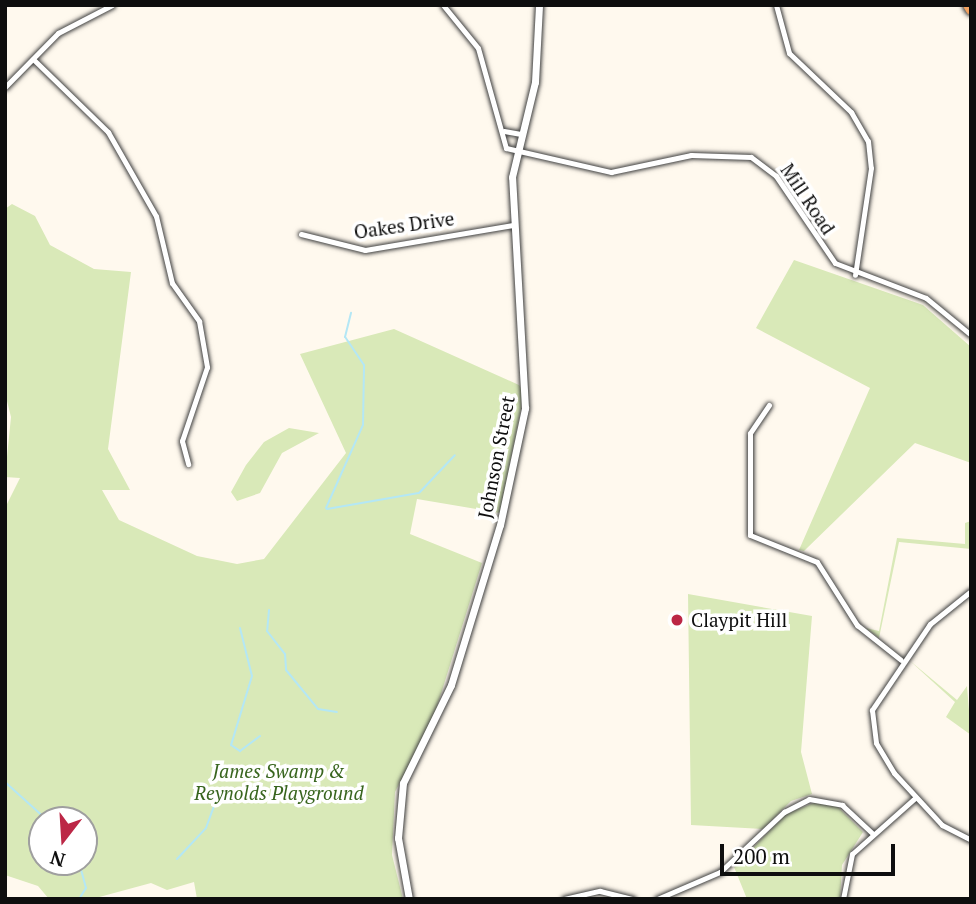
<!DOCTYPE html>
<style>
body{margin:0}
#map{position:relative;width:976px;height:904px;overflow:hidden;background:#fff9ee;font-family:"PT Serif",serif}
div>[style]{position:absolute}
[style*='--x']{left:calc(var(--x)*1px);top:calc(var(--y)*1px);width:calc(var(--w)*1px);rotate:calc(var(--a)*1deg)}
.green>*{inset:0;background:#d9e9b8}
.stream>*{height:2px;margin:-1px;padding:0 1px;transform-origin:1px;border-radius:1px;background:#b4e7f5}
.roads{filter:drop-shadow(0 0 2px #414141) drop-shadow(0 0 2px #414141)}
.minor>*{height:5px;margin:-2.5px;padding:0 2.5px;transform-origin:2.5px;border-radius:2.5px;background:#fff}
.tertiary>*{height:7px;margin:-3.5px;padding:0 3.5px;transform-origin:3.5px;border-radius:3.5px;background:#fff}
.trunk>*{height:10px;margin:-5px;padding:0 5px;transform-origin:5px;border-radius:5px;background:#f4a260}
.dots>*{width:19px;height:19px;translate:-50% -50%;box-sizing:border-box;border:4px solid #fff;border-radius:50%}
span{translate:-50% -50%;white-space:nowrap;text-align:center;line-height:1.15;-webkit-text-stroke:7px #fff;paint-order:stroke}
.street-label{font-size:19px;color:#0e0e0e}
.poi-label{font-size:19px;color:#0e0e0e}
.left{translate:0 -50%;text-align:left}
.park-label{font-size:19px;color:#38651e;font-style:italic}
.frame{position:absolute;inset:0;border:7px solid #0e0e0e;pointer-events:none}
.north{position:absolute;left:28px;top:806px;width:70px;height:70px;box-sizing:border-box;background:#fff;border:2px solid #9f9f9f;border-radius:50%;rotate:197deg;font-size:19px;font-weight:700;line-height:28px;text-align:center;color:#0e0e0e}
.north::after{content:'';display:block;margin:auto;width:24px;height:32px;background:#bc2746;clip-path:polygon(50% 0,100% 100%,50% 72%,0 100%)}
.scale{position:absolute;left:720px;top:844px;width:175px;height:32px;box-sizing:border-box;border:4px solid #0e0e0e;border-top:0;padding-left:9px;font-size:21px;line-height:24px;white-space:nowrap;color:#0e0e0e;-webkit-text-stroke:5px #fff;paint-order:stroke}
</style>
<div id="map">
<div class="green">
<i style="clip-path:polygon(evenodd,12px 204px,35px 216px,50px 245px,94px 269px,131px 272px,108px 449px,130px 490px,102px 490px,119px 520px,197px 556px,237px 564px,264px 559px,346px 453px,300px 354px,394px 329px,519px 385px,524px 393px,500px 513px,417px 499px,410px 534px,482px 563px,434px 716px,395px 792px,392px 855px,403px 899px,197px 899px,194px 882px,167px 890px,151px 883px,92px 899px,49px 899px,38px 886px,5px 875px,5px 508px,20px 478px,5px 477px,11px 417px,5px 393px,5px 209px,12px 204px,42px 820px,84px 820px,84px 862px,42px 862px,42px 820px)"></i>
<i style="clip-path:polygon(794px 260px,923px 305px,971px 347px,971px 463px,915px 443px,804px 551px,799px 550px,870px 388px,756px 328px)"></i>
<i style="clip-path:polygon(289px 428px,319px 433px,282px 453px,260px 493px,237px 501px,231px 492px,246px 465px,264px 442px)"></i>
<i style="clip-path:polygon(971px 521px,971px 549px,899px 542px,879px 638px,866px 628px,879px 631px,897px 538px,965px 544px,965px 523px)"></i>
<i style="clip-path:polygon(688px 594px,812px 616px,801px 752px,812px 794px,791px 801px,763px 829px,691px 825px)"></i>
<i style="clip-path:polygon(909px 660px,957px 700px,967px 686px,971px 735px,946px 717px,955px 702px)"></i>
<i style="clip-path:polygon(816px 802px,837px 806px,863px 832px,842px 865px,840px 899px,747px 899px,734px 867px,786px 814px)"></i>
</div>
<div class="stream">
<i style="--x:326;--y:508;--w:91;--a:-66"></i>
<i style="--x:363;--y:425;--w:60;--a:-89"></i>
<i style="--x:364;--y:365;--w:34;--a:-124"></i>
<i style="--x:345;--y:337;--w:25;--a:-76"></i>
<i style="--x:327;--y:509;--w:93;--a:-9.9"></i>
<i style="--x:419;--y:493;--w:52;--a:-46.5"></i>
<i style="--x:269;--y:610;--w:21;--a:95"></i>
<i style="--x:267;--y:631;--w:29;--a:52"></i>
<i style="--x:285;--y:654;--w:16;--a:86"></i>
<i style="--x:286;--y:670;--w:50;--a:50.6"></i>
<i style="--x:318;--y:709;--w:19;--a:9"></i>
<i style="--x:240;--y:628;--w:49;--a:76"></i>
<i style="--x:252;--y:676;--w:72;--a:106.9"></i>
<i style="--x:231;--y:745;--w:11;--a:34"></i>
<i style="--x:240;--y:751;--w:25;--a:-37"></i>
<i style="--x:5;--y:782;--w:57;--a:42.1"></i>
<i style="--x:177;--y:859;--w:42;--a:-46.9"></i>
<i style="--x:206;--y:828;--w:23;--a:-70"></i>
<i style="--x:79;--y:862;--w:27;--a:75"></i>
<i style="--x:86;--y:888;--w:13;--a:122"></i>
</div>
<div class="roads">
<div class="minor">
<i style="--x:443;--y:5;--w:55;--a:50.9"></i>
<i style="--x:478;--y:48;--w:104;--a:74.4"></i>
<i style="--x:506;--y:148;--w:108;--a:12.9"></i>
<i style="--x:611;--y:172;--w:82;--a:-12"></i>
<i style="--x:691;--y:155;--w:60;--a:1.9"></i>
<i style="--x:751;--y:157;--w:31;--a:37"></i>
<i style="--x:776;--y:176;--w:105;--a:55.9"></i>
<i style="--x:835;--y:263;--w:97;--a:21"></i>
<i style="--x:926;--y:298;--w:58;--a:39.4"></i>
<i style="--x:776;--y:5;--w:50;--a:74.8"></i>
<i style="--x:789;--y:53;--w:86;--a:43.6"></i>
<i style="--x:851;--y:112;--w:34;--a:60"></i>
<i style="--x:868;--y:141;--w:27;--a:84"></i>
<i style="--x:871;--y:168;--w:108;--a:98.5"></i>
<i style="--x:33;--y:59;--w:105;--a:44.2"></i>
<i style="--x:108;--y:132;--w:97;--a:60.3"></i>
<i style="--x:156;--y:216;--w:69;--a:76.6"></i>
<i style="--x:172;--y:283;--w:47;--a:54.6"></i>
<i style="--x:199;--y:321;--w:47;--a:80.1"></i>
<i style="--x:207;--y:367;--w:78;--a:108.7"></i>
<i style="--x:182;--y:441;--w:24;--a:75"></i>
<i style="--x:5;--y:87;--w:76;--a:-45.5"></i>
<i style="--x:58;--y:33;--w:61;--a:-27.4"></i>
<i style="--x:504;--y:131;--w:17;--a:10"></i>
<i style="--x:301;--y:234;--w:66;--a:14"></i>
<i style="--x:365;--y:250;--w:150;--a:-9.6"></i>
<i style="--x:769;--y:405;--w:34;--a:124"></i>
<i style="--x:750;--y:433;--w:102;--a:90"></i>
<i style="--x:750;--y:535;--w:72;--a:21.9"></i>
<i style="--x:817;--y:562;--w:75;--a:57.6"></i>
<i style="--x:857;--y:625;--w:56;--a:38.5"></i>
<i style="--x:971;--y:591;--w:53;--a:141.2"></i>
<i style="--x:930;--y:624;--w:104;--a:124"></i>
<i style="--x:872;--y:710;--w:33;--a:83"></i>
<i style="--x:876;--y:743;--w:35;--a:59"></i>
<i style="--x:894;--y:773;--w:71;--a:47.3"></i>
<i style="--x:942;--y:825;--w:33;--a:27"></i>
<i style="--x:564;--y:899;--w:37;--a:-13"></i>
<i style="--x:600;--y:891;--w:34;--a:14"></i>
<i style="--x:657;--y:899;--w:69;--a:-23.2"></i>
<i style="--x:720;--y:872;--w:88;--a:-43.2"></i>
<i style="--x:784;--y:812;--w:28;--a:-27"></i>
<i style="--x:809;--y:799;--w:34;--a:10"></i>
<i style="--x:842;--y:805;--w:41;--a:43"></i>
<i style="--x:843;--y:899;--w:46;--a:-78.7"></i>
<i style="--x:852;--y:854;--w:84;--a:-41.6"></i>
</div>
<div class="tertiary">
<i style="--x:409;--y:899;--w:62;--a:-100.2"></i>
<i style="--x:398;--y:838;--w:55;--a:-84.8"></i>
<i style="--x:403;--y:783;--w:109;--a:-63.9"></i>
<i style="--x:451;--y:685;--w:167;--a:-73"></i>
<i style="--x:500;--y:525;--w:120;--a:-77.9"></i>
<i style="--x:525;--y:408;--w:231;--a:-93.2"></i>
<i style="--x:512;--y:177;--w:98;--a:-76.4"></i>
<i style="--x:535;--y:82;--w:77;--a:-87"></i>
</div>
<div class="trunk">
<i style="--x:968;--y:5;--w:6;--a:59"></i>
</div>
</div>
<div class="dots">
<i style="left:677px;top:620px;background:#bc2746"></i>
</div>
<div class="street-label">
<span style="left:808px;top:199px;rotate:56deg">Mill Road</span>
<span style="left:404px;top:225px;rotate:-8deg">Oakes Drive</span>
<span style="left:496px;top:457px;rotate:-79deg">Johnson Street</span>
</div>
<div class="poi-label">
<span class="left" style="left:691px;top:620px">Claypit Hill</span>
</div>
<div class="park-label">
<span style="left:279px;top:782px">James Swamp &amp;<br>Reynolds Playground</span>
</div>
<div class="frame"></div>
<div class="north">N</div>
<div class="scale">200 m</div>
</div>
